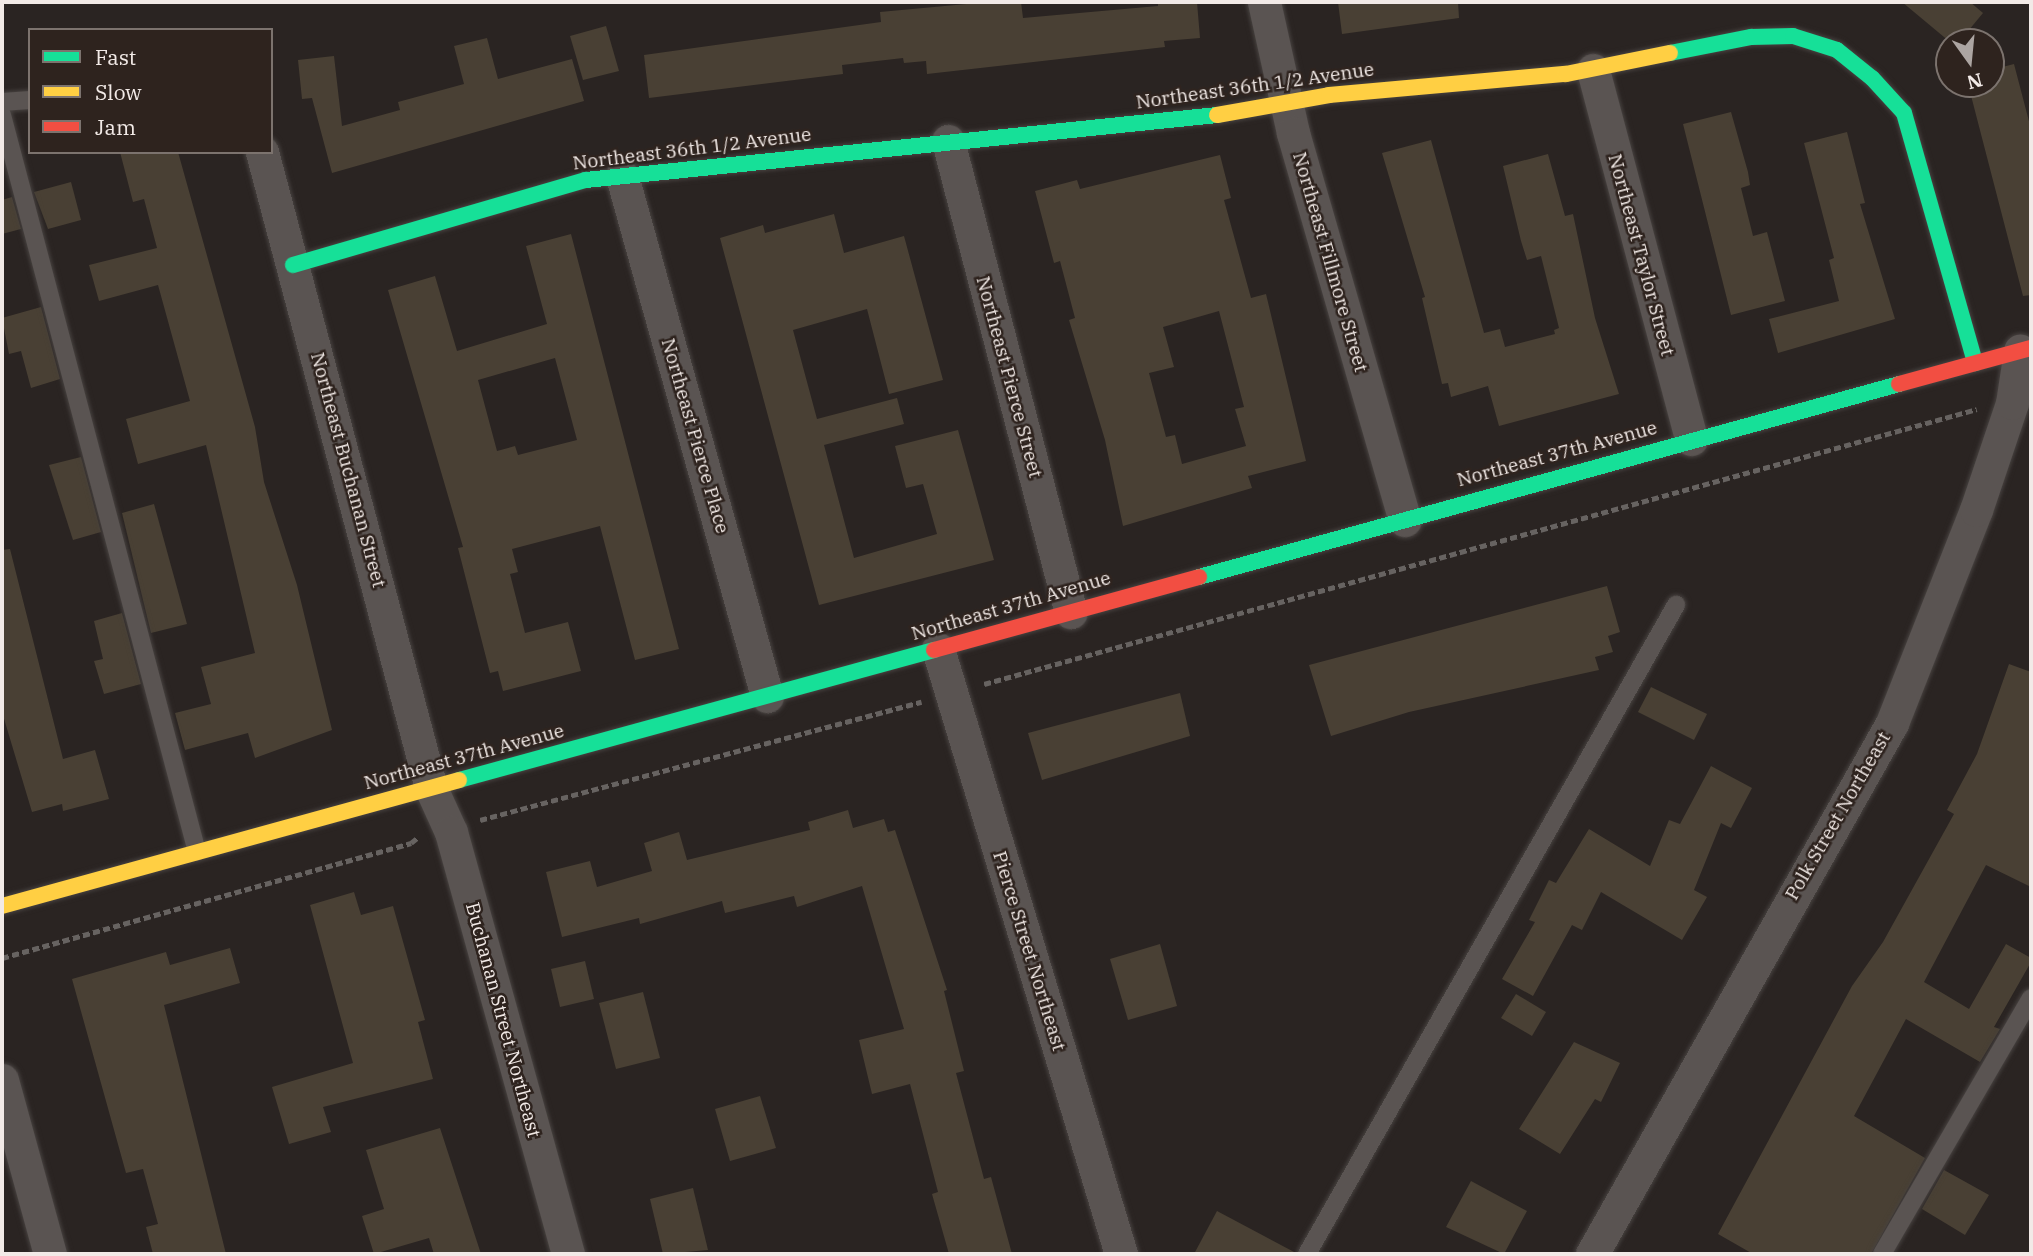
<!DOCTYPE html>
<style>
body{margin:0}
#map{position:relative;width:2033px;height:1256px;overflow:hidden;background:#2a2422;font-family:"IBM Plex Serif",serif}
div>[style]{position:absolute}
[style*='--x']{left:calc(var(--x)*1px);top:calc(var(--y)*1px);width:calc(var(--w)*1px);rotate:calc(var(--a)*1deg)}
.building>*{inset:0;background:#494034}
.path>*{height:4.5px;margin-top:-2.25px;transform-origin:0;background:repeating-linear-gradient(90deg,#676361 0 7px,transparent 0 10.5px)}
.roads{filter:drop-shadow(0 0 2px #474240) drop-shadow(0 0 2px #474240)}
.lane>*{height:18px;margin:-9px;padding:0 9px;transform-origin:9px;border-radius:9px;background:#5a5452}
.street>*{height:33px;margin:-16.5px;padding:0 16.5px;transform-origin:16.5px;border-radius:16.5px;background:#5a5452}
.fast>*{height:16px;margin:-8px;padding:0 8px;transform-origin:8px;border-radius:8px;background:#16e098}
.slow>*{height:16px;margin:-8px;padding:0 8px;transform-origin:8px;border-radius:8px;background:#ffcf43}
.jam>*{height:16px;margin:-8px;padding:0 8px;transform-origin:8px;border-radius:8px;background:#f24e42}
span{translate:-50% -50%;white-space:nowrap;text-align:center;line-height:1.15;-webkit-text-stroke:5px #2e231e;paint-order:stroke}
.street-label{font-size:19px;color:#f2eae7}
.frame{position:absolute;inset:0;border:4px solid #f2eae7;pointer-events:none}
.legend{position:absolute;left:28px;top:28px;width:245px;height:126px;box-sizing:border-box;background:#2e231e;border:2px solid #7c736e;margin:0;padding:9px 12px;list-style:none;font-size:21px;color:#f2eae7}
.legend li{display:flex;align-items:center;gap:14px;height:35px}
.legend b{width:35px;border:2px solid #7c736e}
.north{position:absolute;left:1935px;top:28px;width:70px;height:70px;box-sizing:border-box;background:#2e231e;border:2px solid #7c736e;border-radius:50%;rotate:165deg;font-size:19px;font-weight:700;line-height:28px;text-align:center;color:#f2eae7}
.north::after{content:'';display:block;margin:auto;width:24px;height:32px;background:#aca5a2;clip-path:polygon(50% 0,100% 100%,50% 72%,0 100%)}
</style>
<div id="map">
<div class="building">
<i style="clip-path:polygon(988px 2px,1021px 2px,1023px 18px,1158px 6px,1158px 2px,1197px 2px,1200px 38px,1164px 41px,1165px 47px,927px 74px,926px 61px,904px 63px,903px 58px,842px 65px,843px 74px,649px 98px,644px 55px,881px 22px,880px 12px)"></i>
<i style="clip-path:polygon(1338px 2px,1458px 2px,1459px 18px,1342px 34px)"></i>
<i style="clip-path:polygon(1902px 2px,1970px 2px,1983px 13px,1959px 42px,1950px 42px)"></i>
<i style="clip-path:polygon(606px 26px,619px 71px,583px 80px,570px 36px)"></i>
<i style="clip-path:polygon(487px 38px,498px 79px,572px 59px,584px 101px,332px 173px,312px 98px,302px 99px,298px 60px,334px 56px,342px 126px,400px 110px,398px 102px,464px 84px,454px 46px)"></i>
<i style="clip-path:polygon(2014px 64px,2031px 129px,2031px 295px,2023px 296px,1968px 84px,1991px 84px,1991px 70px)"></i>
<i style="clip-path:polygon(1731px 112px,1748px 172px,1750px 185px,1741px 188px,1753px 236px,1767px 232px,1785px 301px,1731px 315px,1683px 124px)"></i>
<i style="clip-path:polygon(1847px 132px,1865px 203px,1860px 204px,1895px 319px,1778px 353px,1769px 319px,1839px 301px,1829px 260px,1834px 258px,1804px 143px)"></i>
<i style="clip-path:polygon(1431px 140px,1484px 333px,1500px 329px,1505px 347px,1555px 334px,1554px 330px,1559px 328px,1541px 256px,1527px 260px,1521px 241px,1503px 166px,1548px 154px,1565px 216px,1573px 214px,1595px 318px,1619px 394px,1499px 426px,1488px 386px,1451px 397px,1448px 383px,1442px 384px,1422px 298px,1425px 297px,1382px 153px)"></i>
<i style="clip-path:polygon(120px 152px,178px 152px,255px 427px,264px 482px,297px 585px,332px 730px,255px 758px,248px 733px,185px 750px,175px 713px,211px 704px,201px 667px,255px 653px,206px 445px,138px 464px,126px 419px,190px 401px,158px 285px,99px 301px,89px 265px,157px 248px,144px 199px,133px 202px)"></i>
<i style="clip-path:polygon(evenodd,1220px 155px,1231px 198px,1224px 200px,1251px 298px,1266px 294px,1306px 461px,1248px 476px,1252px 488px,1123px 526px,1105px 440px,1069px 320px,1075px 318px,1060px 261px,1054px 263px,1035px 191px,1077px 180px,1080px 189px,1220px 155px,1219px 311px,1244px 407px,1235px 409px,1246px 446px,1182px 464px,1175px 435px,1166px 437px,1149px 373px,1174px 367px,1163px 327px,1219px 311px)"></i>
<i style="clip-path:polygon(71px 182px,81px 220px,48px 229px,34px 192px)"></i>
<i style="clip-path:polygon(12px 197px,21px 229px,2px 234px,2px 200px)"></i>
<i style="clip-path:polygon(834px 214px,844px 253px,904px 236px,943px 380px,889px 394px,867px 309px,793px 330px,817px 419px,897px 398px,904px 424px,824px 445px,854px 558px,937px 534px,923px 484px,906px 488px,895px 446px,958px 430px,994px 560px,819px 605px,720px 238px,763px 225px,765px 233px)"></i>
<i style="clip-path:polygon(evenodd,571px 234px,679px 649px,635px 660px,600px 526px,512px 549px,518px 572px,510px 574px,525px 633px,568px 622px,581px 671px,503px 691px,498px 671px,490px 673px,458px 548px,463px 547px,388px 290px,435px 276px,457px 351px,547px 324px,526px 246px,571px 234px,555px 358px,577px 440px,518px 455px,515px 446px,497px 451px,478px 380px,555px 358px)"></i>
<i style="clip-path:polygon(41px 307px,60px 379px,31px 388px,21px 351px,9px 354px,2px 318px)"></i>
<i style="clip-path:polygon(81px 457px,101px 532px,73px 540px,49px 465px)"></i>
<i style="clip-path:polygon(154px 504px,187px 624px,151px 633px,122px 513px)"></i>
<i style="clip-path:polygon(10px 549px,63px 759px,95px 750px,109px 799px,63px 811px,62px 804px,32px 812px,2px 712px,2px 550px)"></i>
<i style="clip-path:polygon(1607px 586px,1620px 632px,1608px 636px,1613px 652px,1595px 657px,1599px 670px,1409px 712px,1331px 736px,1309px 665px)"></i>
<i style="clip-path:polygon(122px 613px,141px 684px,104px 694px,94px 661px,103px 659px,94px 621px)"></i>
<i style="clip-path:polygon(2009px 664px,2031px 672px,2031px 887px,1986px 865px,1924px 982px,1969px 1009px,2006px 944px,2031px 958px,2031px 962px,1994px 1027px,2000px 1029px,1980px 1062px,1906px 1019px,1854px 1116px,1925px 1158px,1871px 1254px,1753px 1254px,1718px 1234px,1852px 986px,1883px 942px,1954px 814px,1947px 810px,1977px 754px)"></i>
<i style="clip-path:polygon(1651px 687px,1707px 714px,1694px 740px,1638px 712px)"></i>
<i style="clip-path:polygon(1180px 693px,1190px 736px,1042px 780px,1028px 733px)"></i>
<i style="clip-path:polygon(1711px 766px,1752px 788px,1731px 828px,1721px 823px,1694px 890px,1707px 897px,1682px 940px,1601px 892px,1582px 930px,1572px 925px,1533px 996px,1502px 979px,1535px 922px,1529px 920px,1549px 880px,1556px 883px,1589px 829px,1650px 866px,1669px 820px,1680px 824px)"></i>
<i style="clip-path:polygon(848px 810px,853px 828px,884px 819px,888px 832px,895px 830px,947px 990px,944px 991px,964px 1071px,956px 1073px,984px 1179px,991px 1177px,1012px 1254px,949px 1254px,932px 1194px,938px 1192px,910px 1084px,872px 1094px,859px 1040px,904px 1029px,862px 886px,797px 907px,794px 896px,725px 913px,722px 901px,640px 924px,639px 918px,562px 937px,546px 872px,590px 861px,597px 887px,652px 871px,644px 843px,679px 832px,687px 860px,810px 830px,808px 822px)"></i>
<i style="clip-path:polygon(354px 892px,361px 915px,393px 906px,425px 1020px,418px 1022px,433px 1079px,323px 1107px,331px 1132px,289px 1144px,272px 1087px,353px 1063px,310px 905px)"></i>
<i style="clip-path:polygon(1160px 944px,1177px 1006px,1128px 1020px,1110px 959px)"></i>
<i style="clip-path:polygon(230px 948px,240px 983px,164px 1005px,226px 1254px,153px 1254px,146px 1227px,158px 1224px,143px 1169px,126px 1173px,72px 979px,166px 952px,170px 965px)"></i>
<i style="clip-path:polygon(585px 961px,594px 999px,560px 1007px,551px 969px)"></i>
<i style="clip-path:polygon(643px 992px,660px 1058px,616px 1069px,599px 1003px)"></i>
<i style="clip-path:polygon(1516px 994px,1546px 1012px,1532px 1036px,1501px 1018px)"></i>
<i style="clip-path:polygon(1574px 1042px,1620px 1063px,1601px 1102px,1595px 1099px,1560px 1154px,1519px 1129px)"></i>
<i style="clip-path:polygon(760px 1096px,776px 1148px,730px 1161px,715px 1109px)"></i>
<i style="clip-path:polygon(440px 1128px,481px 1254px,434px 1254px,429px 1238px,374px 1254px,362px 1216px,384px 1209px,366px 1150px)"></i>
<i style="clip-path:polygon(1944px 1170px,1989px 1195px,1965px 1235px,1922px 1209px)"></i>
<i style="clip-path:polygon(1471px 1181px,1527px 1211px,1504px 1254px,1446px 1227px)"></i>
<i style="clip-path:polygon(693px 1188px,708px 1250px,663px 1254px,650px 1199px)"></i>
<i style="clip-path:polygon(1217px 1211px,1296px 1253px,1296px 1254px,1194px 1254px)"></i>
</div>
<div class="path">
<i style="--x:984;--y:684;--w:1030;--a:-15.48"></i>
<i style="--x:480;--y:820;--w:457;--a:-15"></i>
<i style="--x:2;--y:958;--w:425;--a:-15.7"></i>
<i style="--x:411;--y:843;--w:8;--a:-40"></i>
</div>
<div class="roads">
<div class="lane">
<i style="--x:2;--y:102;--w:28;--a:-4"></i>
<i style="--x:2;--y:115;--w:762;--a:75.18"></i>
<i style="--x:1307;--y:1254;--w:747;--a:-60.38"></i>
<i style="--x:1882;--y:1254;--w:296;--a:-59.8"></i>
</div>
<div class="street">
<i style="--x:1264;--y:2;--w:134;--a:77.5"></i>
<i style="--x:1293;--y:133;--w:403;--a:73.9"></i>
<i style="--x:1593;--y:70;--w:382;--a:75.1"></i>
<i style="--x:948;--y:141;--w:487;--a:75.4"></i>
<i style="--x:262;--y:152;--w:658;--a:75.12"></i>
<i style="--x:431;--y:788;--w:48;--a:65.6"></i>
<i style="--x:451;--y:832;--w:438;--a:74.5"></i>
<i style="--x:622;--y:176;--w:540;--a:74.42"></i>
<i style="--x:938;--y:649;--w:632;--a:73.17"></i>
<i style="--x:2;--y:1080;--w:180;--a:74.6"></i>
<i style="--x:1592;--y:1254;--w:610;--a:-60.53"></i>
<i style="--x:1892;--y:723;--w:229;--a:-68.5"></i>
<i style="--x:1976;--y:510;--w:113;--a:-71.4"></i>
<i style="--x:2012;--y:403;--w:53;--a:-81.3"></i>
</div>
<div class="fast">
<i style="--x:1670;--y:53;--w:83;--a:-11.2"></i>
<i style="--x:1751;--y:37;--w:42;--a:-1.4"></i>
<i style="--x:1793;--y:36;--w:46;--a:17.7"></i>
<i style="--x:1837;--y:50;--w:45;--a:38.7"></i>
<i style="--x:1872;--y:78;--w:47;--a:47.6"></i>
<i style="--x:1904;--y:113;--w:260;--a:74.1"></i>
<i style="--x:293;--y:265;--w:305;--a:-16.2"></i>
<i style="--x:586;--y:180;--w:634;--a:-5.88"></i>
<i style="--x:1199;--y:577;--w:726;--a:-15.41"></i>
<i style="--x:459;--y:780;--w:492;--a:-15.3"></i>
</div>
<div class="slow">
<i style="--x:1217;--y:115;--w:114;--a:-10.1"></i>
<i style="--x:1329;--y:95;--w:238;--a:-5.1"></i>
<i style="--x:1566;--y:74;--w:106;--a:-11.4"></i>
<i style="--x:2;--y:906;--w:474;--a:-15.4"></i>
</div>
<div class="jam">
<i style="--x:1899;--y:384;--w:137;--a:-15.3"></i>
<i style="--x:934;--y:650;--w:275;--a:-15.4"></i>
</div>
</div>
<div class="street-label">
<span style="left:1255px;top:86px;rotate:-8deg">Northeast 36th 1/2 Avenue</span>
<span style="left:692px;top:149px;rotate:-7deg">Northeast 36th 1/2 Avenue</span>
<span style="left:1641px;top:255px;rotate:75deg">Northeast Taylor Street</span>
<span style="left:1330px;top:262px;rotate:74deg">Northeast Fillmore Street</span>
<span style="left:1009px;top:377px;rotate:75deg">Northeast Pierce Street</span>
<span style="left:695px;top:436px;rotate:74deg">Northeast Pierce Place</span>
<span style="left:1557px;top:454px;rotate:-15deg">Northeast 37th Avenue</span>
<span style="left:348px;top:470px;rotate:75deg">Northeast Buchanan Street</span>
<span style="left:1011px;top:606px;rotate:-16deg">Northeast 37th Avenue</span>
<span style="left:464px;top:757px;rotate:-15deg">Northeast 37th Avenue</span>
<span style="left:1838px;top:816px;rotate:-60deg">Polk Street Northeast</span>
<span style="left:1029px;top:951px;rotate:73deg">Pierce Street Northeast</span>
<span style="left:503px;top:1020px;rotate:75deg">Buchanan Street Northeast</span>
</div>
<div class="frame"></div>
<ul class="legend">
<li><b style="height:9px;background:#16e098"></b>Fast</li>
<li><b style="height:9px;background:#ffcf43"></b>Slow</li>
<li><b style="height:9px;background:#f24e42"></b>Jam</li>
</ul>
<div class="north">N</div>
</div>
